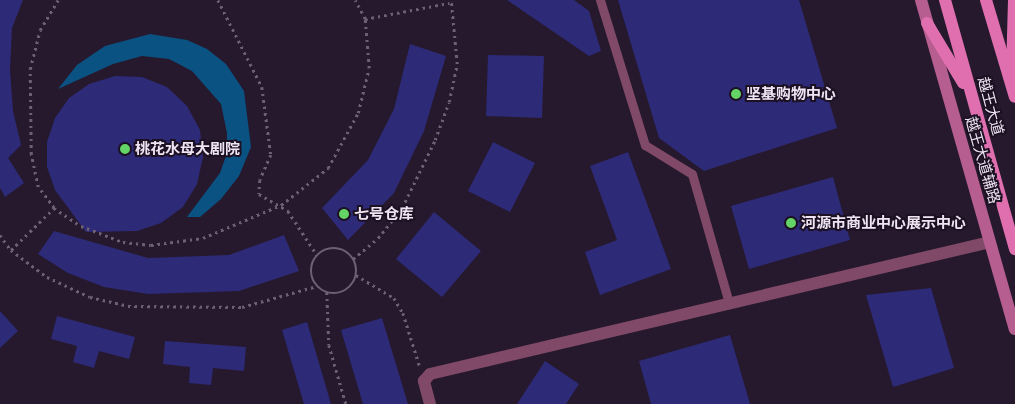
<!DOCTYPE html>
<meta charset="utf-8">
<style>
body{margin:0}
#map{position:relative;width:1015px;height:404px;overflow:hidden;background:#26192d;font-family:Commissioner,"Noto Sans SC",sans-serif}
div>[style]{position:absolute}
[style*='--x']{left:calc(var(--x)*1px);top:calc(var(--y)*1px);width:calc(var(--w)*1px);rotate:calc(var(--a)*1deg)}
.water>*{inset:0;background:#0a5282}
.building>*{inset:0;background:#2d2a77}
.path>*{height:2.5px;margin-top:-1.25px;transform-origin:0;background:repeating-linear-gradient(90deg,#6c6072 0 2.5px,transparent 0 6.5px)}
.path>.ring{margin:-1.25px;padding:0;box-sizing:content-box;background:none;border:2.5px solid #6c6072;border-radius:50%}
.service>*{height:9px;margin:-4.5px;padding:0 4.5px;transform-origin:4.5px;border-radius:4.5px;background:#7f4967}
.minor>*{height:12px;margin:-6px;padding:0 6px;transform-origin:6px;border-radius:6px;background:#7f4967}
.secondary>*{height:12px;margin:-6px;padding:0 6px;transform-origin:6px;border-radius:6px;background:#b65e90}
.primary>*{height:12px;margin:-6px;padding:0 6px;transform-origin:6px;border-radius:6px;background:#e06fb0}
.dots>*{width:14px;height:14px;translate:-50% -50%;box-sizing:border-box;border:2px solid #1c1023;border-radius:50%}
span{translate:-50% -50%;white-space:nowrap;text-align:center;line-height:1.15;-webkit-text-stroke:4px #1c1023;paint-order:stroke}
.poi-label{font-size:15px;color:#eee5f3;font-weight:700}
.left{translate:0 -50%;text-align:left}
.street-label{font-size:15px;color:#eee5f3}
</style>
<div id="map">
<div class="water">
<i style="clip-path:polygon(150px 34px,187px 40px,207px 49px,226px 64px,244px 91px,251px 147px,239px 176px,221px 199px,200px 217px,187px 217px,220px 173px,227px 153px,227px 133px,221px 104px,192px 71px,169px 59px,142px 56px,113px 64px,58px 89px,77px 65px,105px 46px)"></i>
</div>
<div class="building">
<i style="clip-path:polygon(0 0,23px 0,12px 28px,10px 70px,13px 111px,21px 145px,8px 158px,24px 183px,5px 197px,0 188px)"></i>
<i style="clip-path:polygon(507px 0,574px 0,589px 11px,601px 51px,589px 56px)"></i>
<i style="clip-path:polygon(618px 0,799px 0,837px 128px,704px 171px,659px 138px)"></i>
<i style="clip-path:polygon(410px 44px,446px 56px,424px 131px,394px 193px,348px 240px,322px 208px,368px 160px,394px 109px)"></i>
<i style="clip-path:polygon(488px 55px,544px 56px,542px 118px,486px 116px)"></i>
<i style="clip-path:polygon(115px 76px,142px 77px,167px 87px,187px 106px,200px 130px,203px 157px,197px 184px,183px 207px,161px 223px,137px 231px,86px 232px,55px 190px,47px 167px,47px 142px,55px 118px,69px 98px,89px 84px)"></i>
<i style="clip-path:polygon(493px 142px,535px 163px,510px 212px,468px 191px)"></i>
<i style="clip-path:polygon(628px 152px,671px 269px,600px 295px,585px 252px,617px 240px,590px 166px)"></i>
<i style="clip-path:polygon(833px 177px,850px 240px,749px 269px,731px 206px)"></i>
<i style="clip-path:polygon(434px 212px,481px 251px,442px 297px,396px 259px)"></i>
<i style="clip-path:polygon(54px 231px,148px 258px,229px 255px,284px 235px,299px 271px,239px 291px,148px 294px,104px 287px,68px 273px,38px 254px)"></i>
<i style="clip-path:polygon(931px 288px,954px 368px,893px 387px,866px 295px)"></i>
<i style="clip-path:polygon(0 311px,18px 331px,0 348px)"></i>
<i style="clip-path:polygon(57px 316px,135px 337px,129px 359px,99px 351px,94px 368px,73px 362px,77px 346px,51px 339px)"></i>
<i style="clip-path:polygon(382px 318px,408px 404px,363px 404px,341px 330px)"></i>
<i style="clip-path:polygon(307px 322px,331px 404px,304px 404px,282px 330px)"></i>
<i style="clip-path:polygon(730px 335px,750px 404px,651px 404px,639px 361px)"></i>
<i style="clip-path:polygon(165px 341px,246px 347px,244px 371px,213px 368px,211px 385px,189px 383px,190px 367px,163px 364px)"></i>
<i style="clip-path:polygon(545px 361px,579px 384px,566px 404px,517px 404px)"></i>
</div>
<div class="path">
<i style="--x:218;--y:0;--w:97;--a:63.2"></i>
<i style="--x:262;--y:87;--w:69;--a:82.5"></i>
<i style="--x:271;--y:155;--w:27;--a:114"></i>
<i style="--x:260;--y:180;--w:14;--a:94"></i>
<i style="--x:259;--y:194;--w:34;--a:30"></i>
<i style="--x:288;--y:211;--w:53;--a:56.6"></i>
<i style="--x:365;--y:19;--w:86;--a:-10.8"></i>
<i style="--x:54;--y:208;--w:32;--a:34"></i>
<i style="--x:81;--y:226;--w:45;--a:20.9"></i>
<i style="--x:123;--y:242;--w:28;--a:6"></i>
<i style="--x:151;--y:245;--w:52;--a:-7.7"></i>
<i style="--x:203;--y:238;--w:85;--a:-22.9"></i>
<i style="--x:281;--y:205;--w:60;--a:-38.2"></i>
<i style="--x:328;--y:168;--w:63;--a:-61.4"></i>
<i style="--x:358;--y:113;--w:46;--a:-76.3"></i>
<i style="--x:369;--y:68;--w:49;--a:-94.7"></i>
<i style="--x:365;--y:19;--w:21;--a:-118"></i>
<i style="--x:0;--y:235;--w:19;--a:54"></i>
<i style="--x:11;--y:250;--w:45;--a:36.9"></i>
<i style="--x:47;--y:277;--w:47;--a:24.9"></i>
<i style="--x:90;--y:297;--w:39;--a:13"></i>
<i style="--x:128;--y:306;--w:114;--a:0.5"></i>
<i style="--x:242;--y:307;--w:78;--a:-15.6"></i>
<i class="ring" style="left:311px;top:248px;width:43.5px;height:43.5px"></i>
<i style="--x:11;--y:250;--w:60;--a:-44.3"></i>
<i style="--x:54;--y:208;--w:26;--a:-127"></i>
<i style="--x:38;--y:187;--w:34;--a:-102"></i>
<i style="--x:31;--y:154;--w:85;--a:-90.7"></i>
<i style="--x:30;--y:69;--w:40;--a:-75.6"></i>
<i style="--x:40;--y:30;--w:35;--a:-59"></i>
<i style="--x:353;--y:259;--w:33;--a:-40"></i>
<i style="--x:378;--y:238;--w:38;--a:-51"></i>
<i style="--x:402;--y:208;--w:76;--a:-64.1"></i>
<i style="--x:435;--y:140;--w:40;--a:-69.8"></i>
<i style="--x:449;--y:102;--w:39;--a:-78"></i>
<i style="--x:457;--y:64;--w:64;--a:-95.4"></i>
<i style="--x:356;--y:275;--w:44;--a:31.2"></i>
<i style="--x:394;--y:298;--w:17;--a:59"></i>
<i style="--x:403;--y:313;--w:57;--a:72.5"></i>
<i style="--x:327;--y:292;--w:53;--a:87.8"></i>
<i style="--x:329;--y:345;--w:61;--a:73.9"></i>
</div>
<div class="service">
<i style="--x:600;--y:0;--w:152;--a:72.8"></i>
<i style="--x:645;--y:145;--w:55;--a:31.7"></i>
<i style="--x:692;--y:174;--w:134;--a:74"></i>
</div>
<div class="minor">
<i style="--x:430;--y:404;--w:24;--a:-105"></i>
<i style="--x:424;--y:381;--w:9;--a:-49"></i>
<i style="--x:430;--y:374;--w:575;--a:-13.26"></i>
</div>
<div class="secondary">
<i style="--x:921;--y:0;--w:342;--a:74.1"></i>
</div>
<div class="primary">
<i style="--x:945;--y:0;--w:259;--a:74.3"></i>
<i style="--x:986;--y:0;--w:101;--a:73.4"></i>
<i style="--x:927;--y:23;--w:70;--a:59"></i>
<i style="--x:1012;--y:72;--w:72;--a:-88.4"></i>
</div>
<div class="dots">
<i style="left:736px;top:94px;background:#65d467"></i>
<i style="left:125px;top:149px;background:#65d467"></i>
<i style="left:344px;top:214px;background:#65d467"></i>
<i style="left:791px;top:223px;background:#65d467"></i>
</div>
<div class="poi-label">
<span class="left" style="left:746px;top:94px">坚基购物中心</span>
<span class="left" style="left:135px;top:149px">桃花水母大剧院</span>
<span class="left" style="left:354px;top:214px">七号仓库</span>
<span class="left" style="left:801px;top:223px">河源市商业中心展示中心</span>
</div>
<div class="street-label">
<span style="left:991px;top:106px;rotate:75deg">越王大道</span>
<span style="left:983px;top:160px;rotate:74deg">越王大道辅路</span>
</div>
</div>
